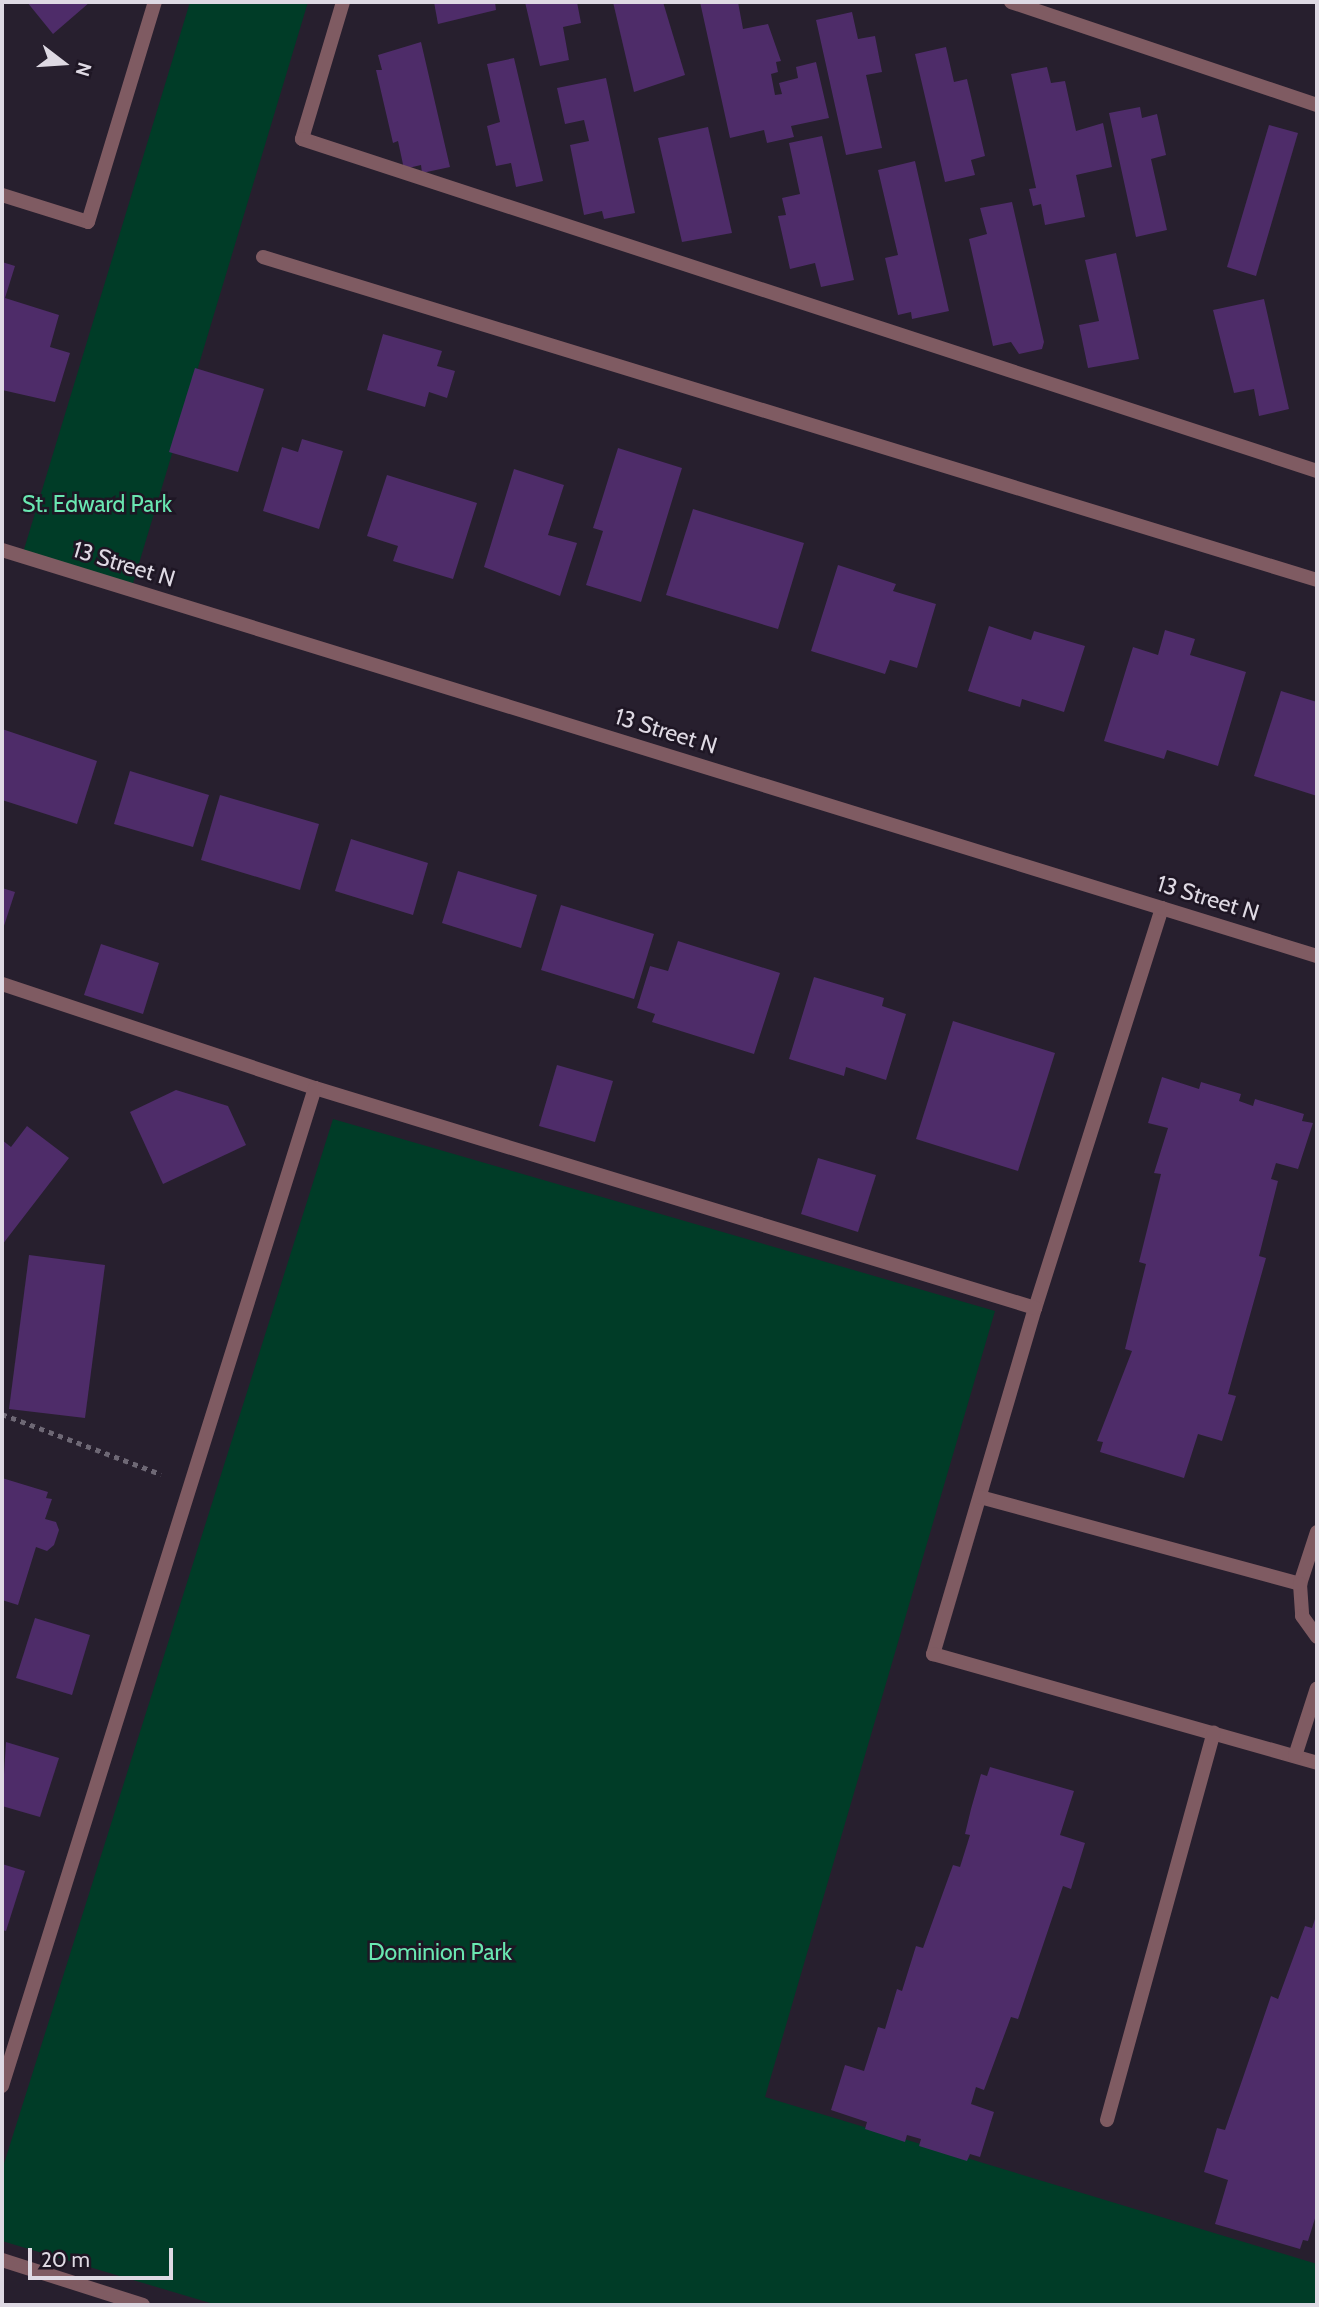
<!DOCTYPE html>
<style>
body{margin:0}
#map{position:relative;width:1319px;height:2307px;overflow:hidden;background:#271f2e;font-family:Cabin,sans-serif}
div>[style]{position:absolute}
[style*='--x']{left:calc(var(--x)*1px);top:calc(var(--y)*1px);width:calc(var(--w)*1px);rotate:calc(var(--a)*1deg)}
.green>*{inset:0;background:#003c27}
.building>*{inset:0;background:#4e2c69}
.path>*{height:4.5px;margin-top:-2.25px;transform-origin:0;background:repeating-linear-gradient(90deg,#6e6875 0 5px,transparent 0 10px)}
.service>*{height:14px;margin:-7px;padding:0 7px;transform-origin:7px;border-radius:7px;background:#7f5b62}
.tertiary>*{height:14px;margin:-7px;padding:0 7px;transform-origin:7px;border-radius:7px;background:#7f5b62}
span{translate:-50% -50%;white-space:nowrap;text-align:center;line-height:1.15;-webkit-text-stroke:5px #1e1624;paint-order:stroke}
.park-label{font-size:23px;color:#69e7b1}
.street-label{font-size:23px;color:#ded9e3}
.frame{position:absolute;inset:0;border:4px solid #ded9e3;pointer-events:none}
.north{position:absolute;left:28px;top:28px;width:70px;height:70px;-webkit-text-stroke:5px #1e1624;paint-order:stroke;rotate:107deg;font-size:19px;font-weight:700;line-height:28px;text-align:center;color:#ded9e3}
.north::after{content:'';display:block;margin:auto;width:24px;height:32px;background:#ded9e3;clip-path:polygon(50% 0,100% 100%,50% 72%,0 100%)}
.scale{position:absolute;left:28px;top:2248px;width:145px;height:32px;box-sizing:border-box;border:4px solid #ded9e3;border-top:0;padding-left:9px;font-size:21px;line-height:24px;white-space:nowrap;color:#ded9e3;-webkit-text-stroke:5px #1e1624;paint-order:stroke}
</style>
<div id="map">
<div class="green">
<i style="clip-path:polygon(190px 2px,308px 2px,131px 590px,22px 556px)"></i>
<i style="clip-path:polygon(333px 1119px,995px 1311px,765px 2097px,1317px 2264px,1317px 2305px,217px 2305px,2px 2241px,2px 2170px)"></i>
</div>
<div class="building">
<i style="clip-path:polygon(27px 2px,90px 2px,53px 34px)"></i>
<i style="clip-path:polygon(434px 2px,495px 2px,496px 10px,438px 24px)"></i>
<i style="clip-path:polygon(525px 2px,577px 2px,581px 23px,563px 27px,569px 60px,540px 66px)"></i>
<i style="clip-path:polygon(613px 2px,663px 2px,685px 75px,634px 92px)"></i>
<i style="clip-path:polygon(700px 2px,738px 2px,743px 29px,768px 24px,781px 61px,776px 62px,778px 72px,771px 74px,775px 95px,782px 94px,779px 83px,798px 78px,796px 67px,816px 62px,829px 118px,791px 126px,794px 137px,767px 143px,764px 130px,730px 138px)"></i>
<i style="clip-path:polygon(852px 12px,858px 39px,875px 36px,882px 72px,866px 75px,882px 148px,846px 155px,816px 20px)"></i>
<i style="clip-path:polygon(421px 42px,450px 167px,422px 173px,421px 165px,404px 169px,398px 141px,393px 143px,376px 70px,382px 70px,378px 55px)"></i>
<i style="clip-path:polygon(946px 47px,954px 82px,967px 79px,985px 156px,971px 160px,975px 175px,945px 182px,915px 54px)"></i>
<i style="clip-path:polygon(514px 58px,543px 181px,516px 187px,511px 163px,496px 166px,487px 126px,500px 122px,487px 64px)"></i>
<i style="clip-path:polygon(1047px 67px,1051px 83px,1065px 81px,1076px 131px,1103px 123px,1112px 167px,1076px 175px,1085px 217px,1045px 225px,1041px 204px,1033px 206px,1029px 189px,1036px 188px,1011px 74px)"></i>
<i style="clip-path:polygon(606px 78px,635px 213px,604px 219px,602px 211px,584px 215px,570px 145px,589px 141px,584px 120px,565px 124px,557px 88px)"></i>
<i style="clip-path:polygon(1140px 107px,1142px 118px,1157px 114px,1166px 155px,1151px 159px,1167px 230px,1136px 237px,1109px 113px)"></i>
<i style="clip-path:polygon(1269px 125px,1298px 133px,1256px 276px,1227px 267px)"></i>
<i style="clip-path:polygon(708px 127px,732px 233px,682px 242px,658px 138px)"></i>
<i style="clip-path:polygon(822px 136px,854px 280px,821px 287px,815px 263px,790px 269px,778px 216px,786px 215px,782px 198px,800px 194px,789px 143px)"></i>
<i style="clip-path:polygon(915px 161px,949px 311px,912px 319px,911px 312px,898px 315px,885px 258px,898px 255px,878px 170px)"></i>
<i style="clip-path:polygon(1012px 202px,1044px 342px,1042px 349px,1019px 354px,1011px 342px,993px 346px,969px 239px,987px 234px,980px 208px)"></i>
<i style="clip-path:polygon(1116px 253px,1139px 359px,1088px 368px,1079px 325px,1099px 321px,1085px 260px)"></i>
<i style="clip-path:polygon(2px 262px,15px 266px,5px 298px,59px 315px,50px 347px,70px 353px,55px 402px,2px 390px)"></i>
<i style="clip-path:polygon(1264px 299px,1289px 409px,1259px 416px,1254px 389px,1234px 393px,1213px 310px)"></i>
<i style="clip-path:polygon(383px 334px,442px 351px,437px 366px,455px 371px,447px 398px,429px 392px,425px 407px,367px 390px)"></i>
<i style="clip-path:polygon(195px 368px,264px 389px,238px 472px,169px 452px)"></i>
<i style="clip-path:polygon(302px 439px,343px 451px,319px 529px,263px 511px,282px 447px,298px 452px)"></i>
<i style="clip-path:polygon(618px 448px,682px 468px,641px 602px,586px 585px,603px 531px,593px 528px)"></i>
<i style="clip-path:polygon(514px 469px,564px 485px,548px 535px,577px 543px,560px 596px,484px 567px)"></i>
<i style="clip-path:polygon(387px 475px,477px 503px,453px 579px,393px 561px,398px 546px,367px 536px)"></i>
<i style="clip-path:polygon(693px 509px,804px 543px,778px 629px,666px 595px)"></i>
<i style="clip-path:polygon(838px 565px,896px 584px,893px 591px,936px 604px,917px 668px,890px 660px,885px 674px,811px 651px)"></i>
<i style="clip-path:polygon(989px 626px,1031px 640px,1034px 631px,1085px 646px,1064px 712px,1022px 699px,1020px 707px,968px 691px)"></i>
<i style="clip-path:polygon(1165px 630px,1195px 639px,1190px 655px,1246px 672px,1218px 766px,1167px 750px,1164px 759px,1104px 741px,1133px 647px,1158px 655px)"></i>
<i style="clip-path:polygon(1281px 691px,1317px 702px,1317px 796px,1254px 776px)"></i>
<i style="clip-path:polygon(2px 729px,97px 761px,77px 824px,2px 800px)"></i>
<i style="clip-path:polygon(130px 771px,209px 795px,193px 847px,114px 824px)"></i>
<i style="clip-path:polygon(220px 795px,319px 824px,300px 890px,201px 860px)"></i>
<i style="clip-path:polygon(351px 839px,428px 863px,413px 915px,335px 891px)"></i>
<i style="clip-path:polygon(458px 871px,537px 895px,521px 948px,442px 923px)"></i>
<i style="clip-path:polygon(2px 888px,15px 892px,2px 932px)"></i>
<i style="clip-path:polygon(561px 905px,654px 934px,634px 999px,541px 970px)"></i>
<i style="clip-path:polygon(678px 941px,780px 973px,754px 1054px,652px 1022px,655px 1014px,637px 1008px,650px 966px,668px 971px)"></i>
<i style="clip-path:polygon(101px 944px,159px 963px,143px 1014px,84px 995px)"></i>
<i style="clip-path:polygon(814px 977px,884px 998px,882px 1006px,906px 1014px,886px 1080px,846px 1067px,844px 1076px,789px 1059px)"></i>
<i style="clip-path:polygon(953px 1021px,1055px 1053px,1018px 1171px,916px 1139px)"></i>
<i style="clip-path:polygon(557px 1065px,613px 1081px,595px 1142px,539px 1126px)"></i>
<i style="clip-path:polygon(1162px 1077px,1199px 1089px,1201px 1082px,1241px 1094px,1239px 1101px,1253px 1106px,1255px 1099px,1304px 1114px,1302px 1121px,1313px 1123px,1298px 1169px,1276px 1163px,1271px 1179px,1278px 1181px,1259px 1256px,1266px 1258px,1228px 1394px,1236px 1396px,1222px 1441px,1198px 1434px,1184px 1478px,1100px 1452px,1103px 1442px,1097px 1441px,1132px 1351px,1125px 1349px,1146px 1264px,1139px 1262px,1161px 1174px,1154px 1173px,1168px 1128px,1148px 1123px)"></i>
<i style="clip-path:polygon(176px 1090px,228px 1106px,246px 1145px,163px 1184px,130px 1112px)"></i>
<i style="clip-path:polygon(27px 1126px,69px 1158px,2px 1245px,2px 1140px,11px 1147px)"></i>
<i style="clip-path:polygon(818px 1158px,876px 1175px,858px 1232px,801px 1214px)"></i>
<i style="clip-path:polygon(29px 1255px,105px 1265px,85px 1418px,9px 1409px)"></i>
<i style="clip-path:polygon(2px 1478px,48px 1492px,46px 1498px,52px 1499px,45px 1519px,56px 1522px,59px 1530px,54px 1545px,47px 1551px,36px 1547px,18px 1605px,2px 1600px)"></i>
<i style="clip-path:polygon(35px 1618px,90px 1635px,72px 1695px,16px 1678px)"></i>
<i style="clip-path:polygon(6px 1742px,59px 1758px,40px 1817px,2px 1806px)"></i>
<i style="clip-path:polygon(990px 1767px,1074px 1791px,1060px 1835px,1085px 1843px,1071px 1889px,1063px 1886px,1018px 2019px,1011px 2017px,984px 2090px,976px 2087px,971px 2104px,994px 2112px,980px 2157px,970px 2154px,967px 2161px,919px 2146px,921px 2139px,907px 2135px,905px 2142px,865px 2129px,867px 2122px,831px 2110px,845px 2065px,864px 2071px,878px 2027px,885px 2029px,897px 1989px,902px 1991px,916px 1946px,923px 1948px,953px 1865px,960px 1867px,970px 1835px,965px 1834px,971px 1809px,981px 1774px,987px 1776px)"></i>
<i style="clip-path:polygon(2px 1864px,25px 1871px,6px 1931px,2px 1930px)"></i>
<i style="clip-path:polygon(1317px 1913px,1317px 2212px,1308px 2241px,1303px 2240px,1300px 2249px,1215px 2224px,1228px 2180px,1204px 2172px,1217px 2128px,1225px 2130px,1271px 1996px,1278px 1999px,1305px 1926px,1312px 1928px)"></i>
</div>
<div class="path">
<i style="--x:2;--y:1414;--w:170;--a:20.7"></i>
</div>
<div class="service">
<i style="--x:343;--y:2;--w:143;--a:106.7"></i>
<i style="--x:302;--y:139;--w:1068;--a:18.11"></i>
<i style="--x:1011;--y:2;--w:323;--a:18.6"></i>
<i style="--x:2;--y:195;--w:90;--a:17.4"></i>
<i style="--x:88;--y:222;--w:230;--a:-73.1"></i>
<i style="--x:263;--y:257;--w:1102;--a:17.04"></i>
<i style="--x:1162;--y:908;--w:420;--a:107.6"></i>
<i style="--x:1035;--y:1308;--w:361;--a:106.4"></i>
<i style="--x:933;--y:1654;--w:399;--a:15.8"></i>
<i style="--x:2;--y:984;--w:330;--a:18.4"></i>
<i style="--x:315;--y:1088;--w:753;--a:16.99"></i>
<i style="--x:980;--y:1497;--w:332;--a:15.2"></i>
<i style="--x:1317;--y:1532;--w:55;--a:108.1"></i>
<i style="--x:1300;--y:1584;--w:32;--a:86"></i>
<i style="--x:1302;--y:1616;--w:26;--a:54"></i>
<i style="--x:1295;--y:1756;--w:71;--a:-72.1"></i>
<i style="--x:2;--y:2086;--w:1046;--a:-72.59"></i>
<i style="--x:1107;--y:2120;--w:402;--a:-74.6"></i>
<i style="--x:2;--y:2260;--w:148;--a:17.7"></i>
</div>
<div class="tertiary">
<i style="--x:2;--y:550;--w:1376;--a:17.16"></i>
</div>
<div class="park-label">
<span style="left:97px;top:504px">St. Edward Park</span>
<span style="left:440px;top:1952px">Dominion Park</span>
</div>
<div class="street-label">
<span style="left:124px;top:564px;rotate:17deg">13 Street N</span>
<span style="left:666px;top:731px;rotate:17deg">13 Street N</span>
<span style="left:1208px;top:898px;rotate:17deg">13 Street N</span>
</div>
<div class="frame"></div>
<div class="north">N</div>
<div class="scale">20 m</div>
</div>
